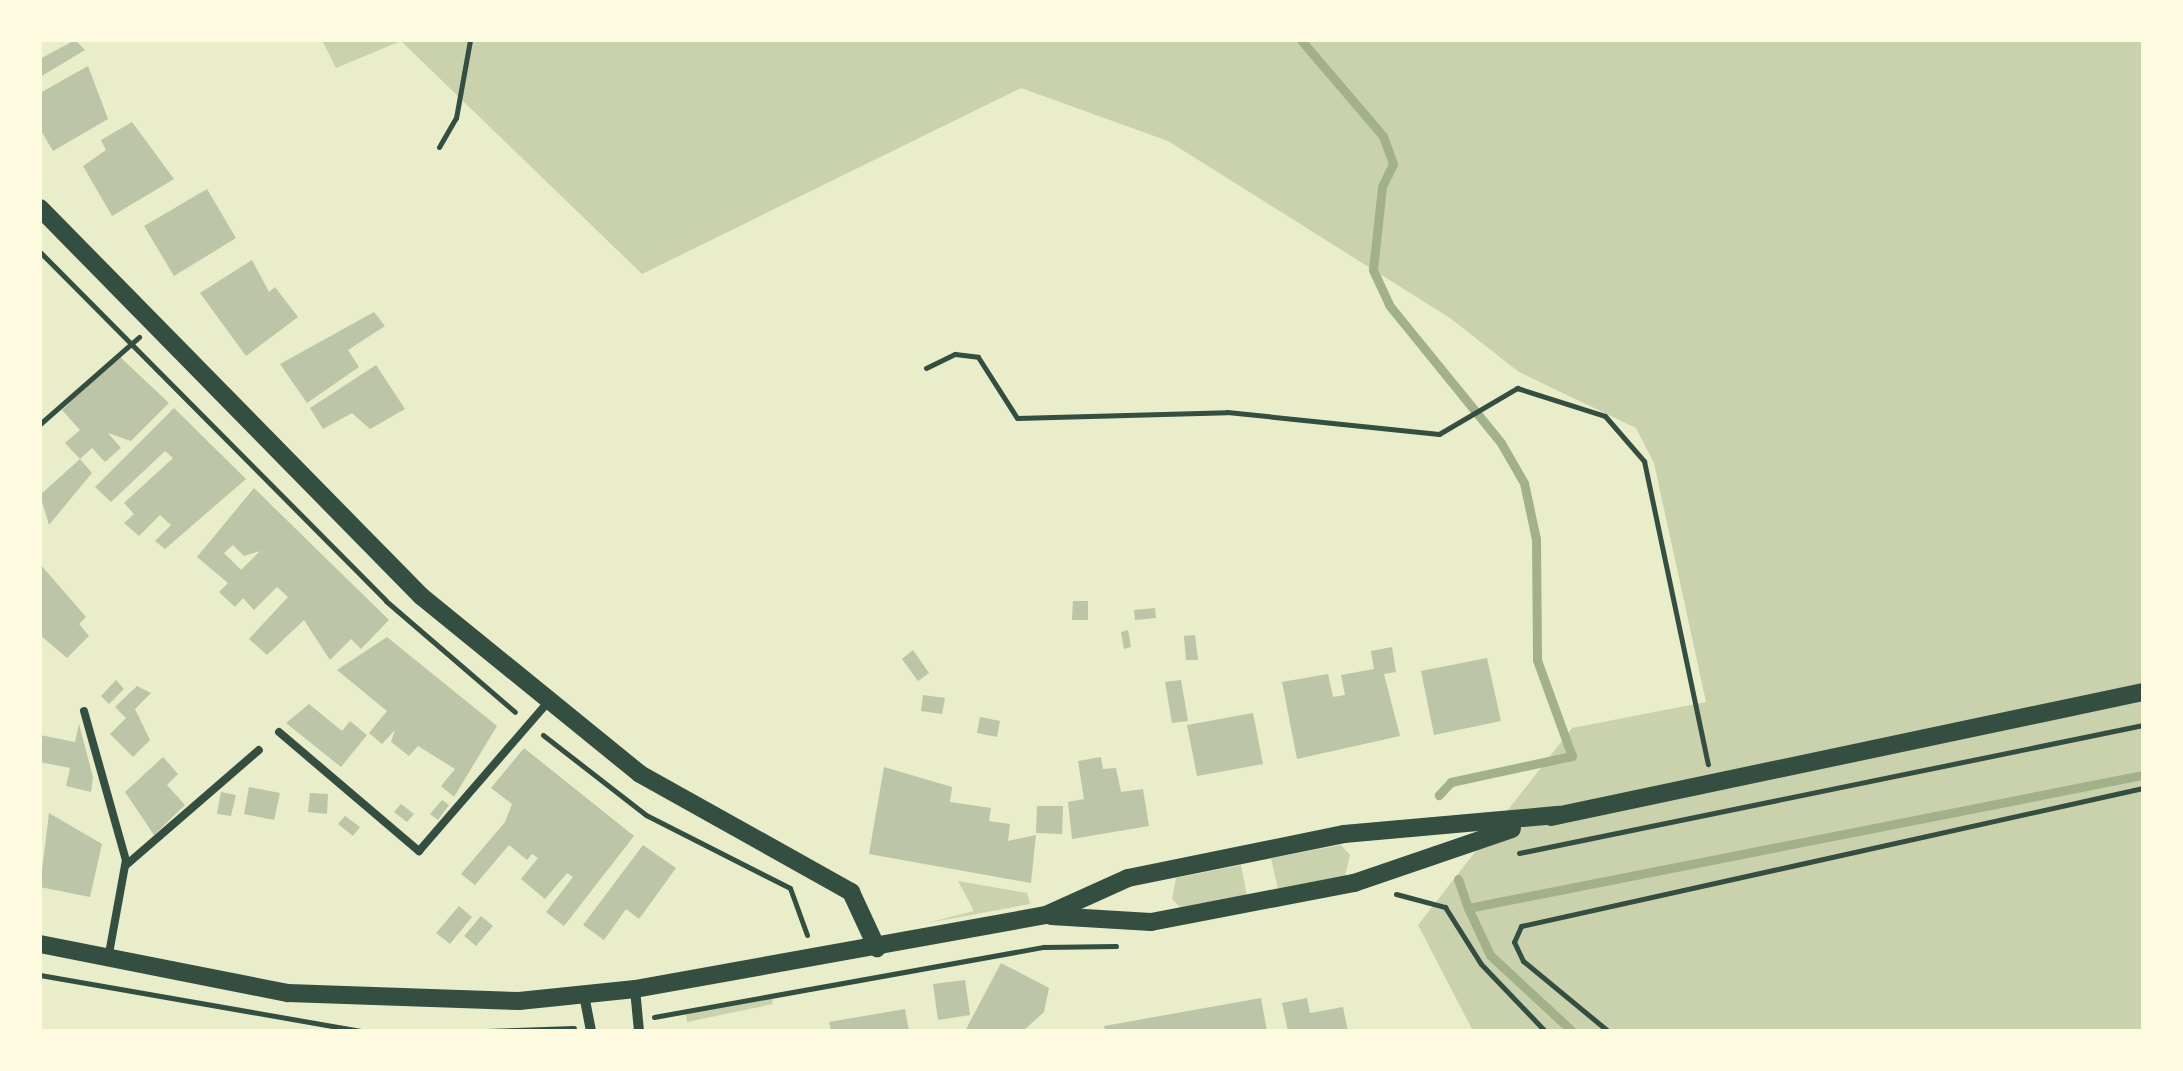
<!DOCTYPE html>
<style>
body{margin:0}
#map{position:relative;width:2183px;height:1071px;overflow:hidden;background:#e9edc9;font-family:"Open Sans",sans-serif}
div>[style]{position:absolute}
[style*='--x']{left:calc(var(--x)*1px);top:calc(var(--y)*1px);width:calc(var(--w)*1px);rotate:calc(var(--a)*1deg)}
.green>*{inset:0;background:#cad2ad}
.stream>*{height:9px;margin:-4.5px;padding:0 4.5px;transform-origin:4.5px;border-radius:4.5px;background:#a3b18a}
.building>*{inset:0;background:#bcc5a7}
.path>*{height:5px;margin:-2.5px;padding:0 2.5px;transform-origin:2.5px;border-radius:2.5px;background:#344e41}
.service>*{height:8px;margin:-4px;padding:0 4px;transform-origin:4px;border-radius:4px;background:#344e41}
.minor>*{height:10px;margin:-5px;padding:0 5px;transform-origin:5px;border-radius:5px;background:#344e41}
.tertiary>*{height:18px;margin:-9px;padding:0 9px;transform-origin:9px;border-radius:9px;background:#344e41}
span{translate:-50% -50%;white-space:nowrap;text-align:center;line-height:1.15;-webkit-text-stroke:8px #fefae0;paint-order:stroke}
.frame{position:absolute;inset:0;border:42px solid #fefae0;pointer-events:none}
</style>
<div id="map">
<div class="green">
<i style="clip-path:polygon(322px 40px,2143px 40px,2143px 1031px,1473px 1031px,1418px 925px,1572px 728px,1706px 702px,1654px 463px,1636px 428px,1519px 372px,1450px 318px,1168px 141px,1021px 88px,642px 274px,401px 41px,336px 68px)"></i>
<i style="clip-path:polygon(1341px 845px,1350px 855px,1345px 876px,1278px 889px,1271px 858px)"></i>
<i style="clip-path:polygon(1241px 865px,1247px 896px,1180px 907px,1172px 899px,1176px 878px)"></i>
<i style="clip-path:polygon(958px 881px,1027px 893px,1030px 904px,927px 923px,974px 911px)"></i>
<i style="clip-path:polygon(772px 998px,773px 1004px,687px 1022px,686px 1014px)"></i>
</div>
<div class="stream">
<i style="--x:1301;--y:40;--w:126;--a:49.5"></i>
<i style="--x:1383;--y:136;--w:30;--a:70"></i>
<i style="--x:1393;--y:164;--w:25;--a:116"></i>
<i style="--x:1382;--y:187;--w:83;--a:96.2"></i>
<i style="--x:1373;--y:270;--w:38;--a:65"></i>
<i style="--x:1389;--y:305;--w:178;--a:50.9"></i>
<i style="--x:1501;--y:443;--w:46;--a:60.1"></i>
<i style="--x:1524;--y:483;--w:57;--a:77.9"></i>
<i style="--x:1536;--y:539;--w:121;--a:89.5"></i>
<i style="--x:1537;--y:660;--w:102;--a:70"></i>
<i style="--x:1572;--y:756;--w:124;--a:167.9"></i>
<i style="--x:1451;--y:782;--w:18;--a:133"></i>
<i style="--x:1458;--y:879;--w:31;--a:71"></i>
<i style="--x:1572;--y:1031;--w:112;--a:-137.2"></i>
<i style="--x:1490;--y:955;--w:52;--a:-115.1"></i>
<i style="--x:1468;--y:908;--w:688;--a:-11.15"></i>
</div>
<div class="building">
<i style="clip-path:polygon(75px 40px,85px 50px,40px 77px,40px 59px)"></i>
<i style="clip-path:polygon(88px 66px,108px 119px,53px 151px,40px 129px,40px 93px)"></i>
<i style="clip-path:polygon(132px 122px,174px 179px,112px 216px,83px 166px,106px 150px,101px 140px)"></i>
<i style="clip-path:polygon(207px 189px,236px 238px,174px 276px,144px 226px)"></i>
<i style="clip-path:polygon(252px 260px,269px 292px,275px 287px,298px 317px,246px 356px,200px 293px)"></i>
<i style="clip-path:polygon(374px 312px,385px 326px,348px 350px,359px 367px,307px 403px,280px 364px)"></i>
<i style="clip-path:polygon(119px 356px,169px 403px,131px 441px,108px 433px,121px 448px,105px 462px,92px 448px,80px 459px,92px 473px,49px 525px,40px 495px,80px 459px,65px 443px,80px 430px,62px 410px)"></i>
<i style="clip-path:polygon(376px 365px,405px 409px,370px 429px,352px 413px,323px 429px,310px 408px)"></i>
<i style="clip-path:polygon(174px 408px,246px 479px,165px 549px,155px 541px,171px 525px,160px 515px,139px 536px,124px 523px,134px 514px,124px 503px,173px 458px,165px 451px,111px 502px,95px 487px)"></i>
<i style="clip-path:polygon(evenodd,254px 488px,389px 620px,361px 649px,351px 639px,330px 660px,304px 620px,267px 655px,249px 639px,288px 597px,277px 587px,254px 610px,243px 598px,235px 607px,219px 592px,228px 583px,197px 557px,254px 488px,233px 545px,244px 556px,260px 551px,241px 570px,224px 553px,233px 545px)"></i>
<i style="clip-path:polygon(40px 564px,86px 617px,79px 624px,89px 636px,67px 658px,40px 635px)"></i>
<i style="clip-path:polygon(1073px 601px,1088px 601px,1088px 620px,1072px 620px)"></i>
<i style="clip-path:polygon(1155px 608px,1156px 618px,1135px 620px,1134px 610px)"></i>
<i style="clip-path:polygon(1128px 630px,1131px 647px,1124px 649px,1121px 632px)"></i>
<i style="clip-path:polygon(1195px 635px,1198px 660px,1186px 660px,1184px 636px)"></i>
<i style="clip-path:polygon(387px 637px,497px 726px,454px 797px,441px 786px,455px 769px,418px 746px,409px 756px,391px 742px,395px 730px,382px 744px,369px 733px,387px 711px,337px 670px)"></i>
<i style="clip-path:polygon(1392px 647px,1396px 672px,1384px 674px,1400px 736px,1297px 759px,1282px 682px,1328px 674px,1333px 697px,1345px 695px,1341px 675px,1374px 669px,1371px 651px)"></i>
<i style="clip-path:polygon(913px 650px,929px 673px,918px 681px,902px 659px)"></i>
<i style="clip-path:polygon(1487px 658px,1501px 721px,1434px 735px,1421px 671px)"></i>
<i style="clip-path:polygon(116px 680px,124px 689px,109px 704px,101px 696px)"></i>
<i style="clip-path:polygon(1181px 680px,1188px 721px,1172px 723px,1165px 682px)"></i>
<i style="clip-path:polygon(137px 686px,151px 693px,135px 709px,150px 740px,133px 757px,110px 734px,126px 718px,115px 707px)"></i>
<i style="clip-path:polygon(923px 695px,945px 698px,942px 714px,921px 711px)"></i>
<i style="clip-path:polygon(309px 704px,342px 731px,350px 721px,367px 735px,341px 767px,286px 723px)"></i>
<i style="clip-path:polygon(1253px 713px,1263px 764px,1197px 776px,1187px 725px)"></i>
<i style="clip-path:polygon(980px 717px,1000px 721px,997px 737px,977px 733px)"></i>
<i style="clip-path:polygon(79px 724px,93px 777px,91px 792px,66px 786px,70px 768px,40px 762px,40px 735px,75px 742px)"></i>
<i style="clip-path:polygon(524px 748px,634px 836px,564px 926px,546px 912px,573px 877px,567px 873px,545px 899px,521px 879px,538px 858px,532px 854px,527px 860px,509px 845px,475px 885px,461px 874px,505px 822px,512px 804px,491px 788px)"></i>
<i style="clip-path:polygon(163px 757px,178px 774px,167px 785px,185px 805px,154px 835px,125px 792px)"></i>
<i style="clip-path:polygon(1101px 757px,1103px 769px,1116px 768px,1121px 792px,1143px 789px,1149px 826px,1072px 839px,1068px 802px,1084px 799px,1078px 761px)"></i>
<i style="clip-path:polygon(884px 767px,952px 787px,950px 802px,991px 808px,989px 821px,1010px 824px,1008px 841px,1036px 835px,1031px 883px,869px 854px)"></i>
<i style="clip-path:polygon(249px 787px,280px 793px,274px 820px,244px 814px)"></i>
<i style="clip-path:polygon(221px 792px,236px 795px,231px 816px,217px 814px)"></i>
<i style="clip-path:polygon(310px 793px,328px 794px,327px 814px,308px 812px)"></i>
<i style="clip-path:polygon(442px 800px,449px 805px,438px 820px,430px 814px)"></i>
<i style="clip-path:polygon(401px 804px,414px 814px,407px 822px,394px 812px)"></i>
<i style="clip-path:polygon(1037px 806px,1063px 806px,1062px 834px,1036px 833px)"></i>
<i style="clip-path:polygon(49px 813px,102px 844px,90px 897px,40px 887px)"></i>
<i style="clip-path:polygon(345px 816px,360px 827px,353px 836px,338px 824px)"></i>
<i style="clip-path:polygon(643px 845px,676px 868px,639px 919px,626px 909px,604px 940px,583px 925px)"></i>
<i style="clip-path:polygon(459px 906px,472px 917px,450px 944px,436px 933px)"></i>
<i style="clip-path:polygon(481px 916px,493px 926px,476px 946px,464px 936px)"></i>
<i style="clip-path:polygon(1001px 963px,1049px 988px,1044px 1012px,1023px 1031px,965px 1031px)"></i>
<i style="clip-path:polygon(965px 980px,970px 1015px,938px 1020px,933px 984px)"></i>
<i style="clip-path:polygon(1261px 998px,1267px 1031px,1105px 1031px,1104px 1026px)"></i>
<i style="clip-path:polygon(1307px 998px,1310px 1013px,1343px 1007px,1348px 1031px,1288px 1031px,1282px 1003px)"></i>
<i style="clip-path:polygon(905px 1009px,909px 1031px,831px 1031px,829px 1022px)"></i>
</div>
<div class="path">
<i style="--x:439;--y:147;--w:34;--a:-60"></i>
<i style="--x:456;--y:118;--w:79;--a:-79.8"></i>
<i style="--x:40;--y:252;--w:491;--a:45.2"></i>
<i style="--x:386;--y:601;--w:170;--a:40.7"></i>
<i style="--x:926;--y:368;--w:32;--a:-26"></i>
<i style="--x:955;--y:354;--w:23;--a:7"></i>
<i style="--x:978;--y:357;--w:72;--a:57.4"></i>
<i style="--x:1017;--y:418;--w:210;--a:-1.6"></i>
<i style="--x:1227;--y:412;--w:213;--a:5.9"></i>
<i style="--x:1439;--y:434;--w:91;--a:-30.5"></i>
<i style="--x:1517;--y:388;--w:92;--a:17.7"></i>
<i style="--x:1605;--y:416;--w:60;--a:49.1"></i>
<i style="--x:1644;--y:461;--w:310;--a:78.1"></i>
<i style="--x:40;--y:424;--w:132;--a:-41.3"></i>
<i style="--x:543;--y:735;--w:130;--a:37.8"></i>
<i style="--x:646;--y:815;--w:161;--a:26.9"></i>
<i style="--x:790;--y:888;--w:50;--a:70.1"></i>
<i style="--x:1519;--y:853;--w:637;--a:-11.59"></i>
<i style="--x:1396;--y:894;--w:51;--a:14.9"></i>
<i style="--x:1445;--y:907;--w:67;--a:57.7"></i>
<i style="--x:1481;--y:964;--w:93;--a:46.3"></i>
<i style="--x:40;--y:975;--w:327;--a:9.9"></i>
<i style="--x:654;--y:1017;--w:396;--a:-10.2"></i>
<i style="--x:1044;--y:947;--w:72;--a:-0.8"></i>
<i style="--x:486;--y:1031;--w:88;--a:-2"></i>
<i style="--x:1608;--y:1031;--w:110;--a:-140.5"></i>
<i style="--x:1523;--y:961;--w:21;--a:-115"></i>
<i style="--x:1514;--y:942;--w:17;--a:-66"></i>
<i style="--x:1521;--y:926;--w:637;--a:-12.51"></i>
</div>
<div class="service">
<i style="--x:84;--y:711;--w:155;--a:74.3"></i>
<i style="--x:126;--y:860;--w:101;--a:100.3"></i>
<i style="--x:279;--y:732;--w:184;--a:40.4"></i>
<i style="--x:419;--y:851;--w:196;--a:-49.1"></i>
<i style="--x:125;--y:866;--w:177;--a:-40.9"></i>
</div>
<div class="minor">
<i style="--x:635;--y:989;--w:42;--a:84.6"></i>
<i style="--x:584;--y:995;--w:37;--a:79"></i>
</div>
<div class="tertiary">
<i style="--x:40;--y:208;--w:544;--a:45.52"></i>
<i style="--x:421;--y:596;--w:282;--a:39.1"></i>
<i style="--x:640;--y:774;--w:242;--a:29.2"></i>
<i style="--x:851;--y:892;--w:62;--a:65.1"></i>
<i style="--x:1551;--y:817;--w:605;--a:-11.92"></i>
<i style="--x:1051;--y:916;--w:100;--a:3.4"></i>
<i style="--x:1151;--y:922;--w:207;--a:-10.9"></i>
<i style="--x:1354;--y:883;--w:167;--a:-18.9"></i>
<i style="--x:40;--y:944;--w:253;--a:11.2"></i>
<i style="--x:288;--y:993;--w:231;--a:2"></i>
<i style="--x:519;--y:1001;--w:117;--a:-5.9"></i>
<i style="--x:635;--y:989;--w:418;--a:-10.2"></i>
<i style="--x:1046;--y:915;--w:90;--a:-24.3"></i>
<i style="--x:1128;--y:878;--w:220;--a:-11.5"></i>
<i style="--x:1344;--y:834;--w:216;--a:-5.1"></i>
</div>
<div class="frame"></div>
</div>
